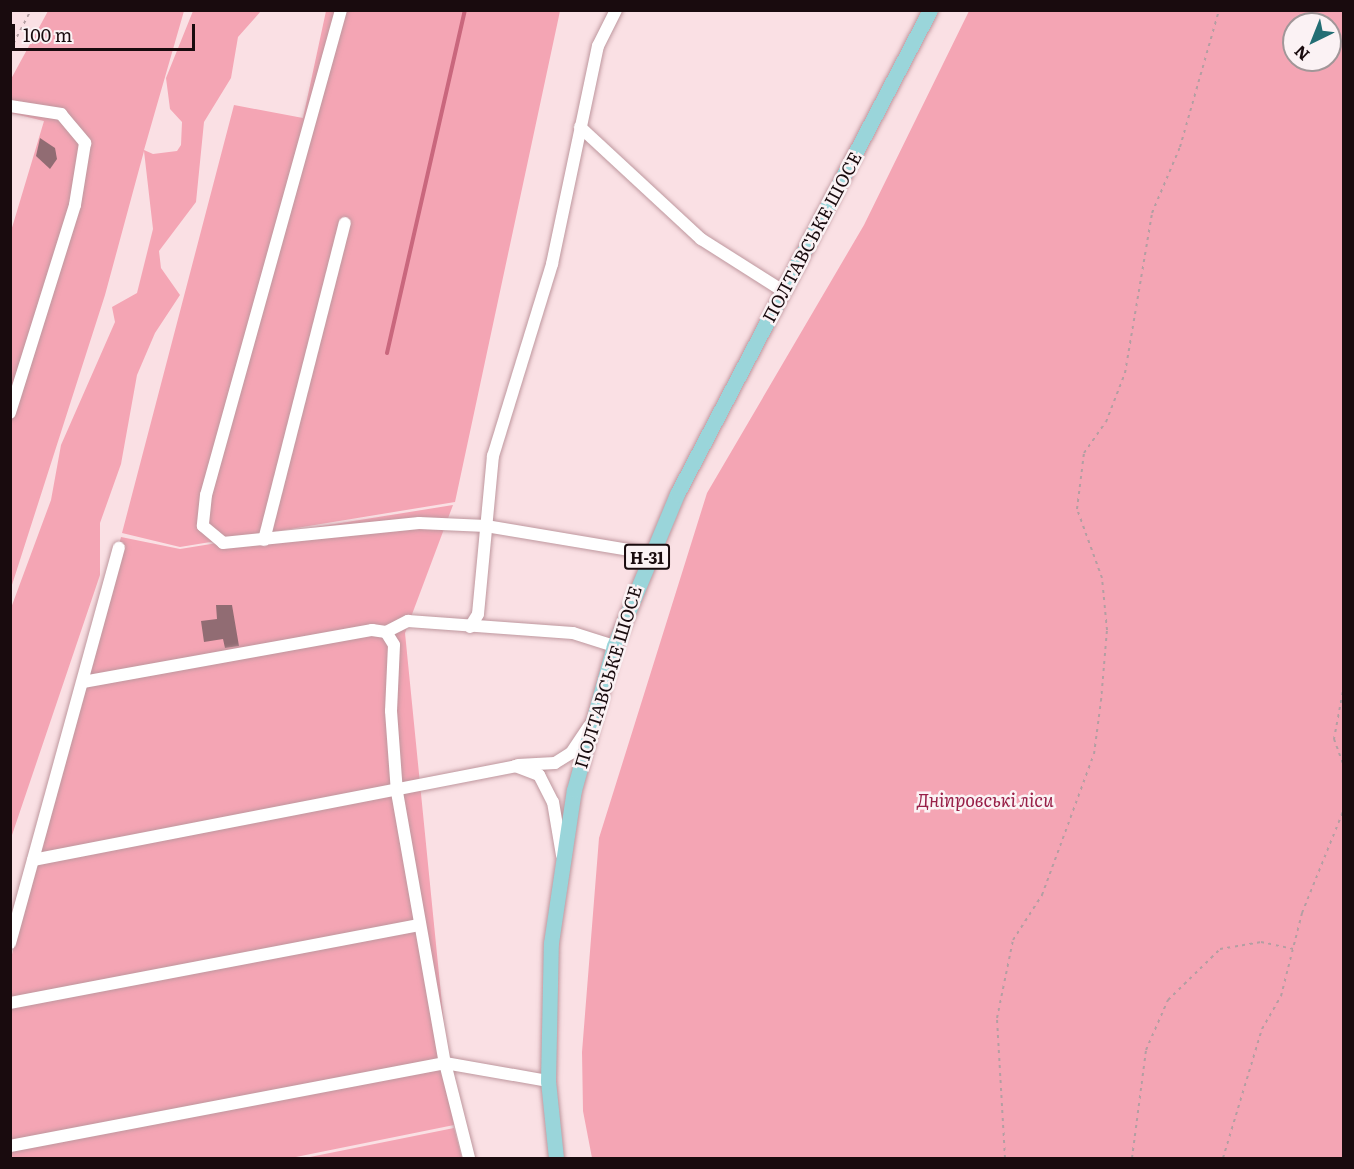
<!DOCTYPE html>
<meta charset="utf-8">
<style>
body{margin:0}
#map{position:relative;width:1354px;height:1169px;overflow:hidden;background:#fae0e4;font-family:Literata,serif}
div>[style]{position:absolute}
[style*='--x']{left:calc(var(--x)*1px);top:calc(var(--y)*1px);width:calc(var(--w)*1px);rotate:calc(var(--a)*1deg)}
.green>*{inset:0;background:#f4a5b4}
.stream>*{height:4px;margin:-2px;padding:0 2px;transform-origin:2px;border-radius:2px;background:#c9677d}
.building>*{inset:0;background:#916c73}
.path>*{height:2px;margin-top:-1px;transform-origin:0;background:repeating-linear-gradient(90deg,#b49ea2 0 3px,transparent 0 7.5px)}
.roads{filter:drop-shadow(0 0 2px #be979e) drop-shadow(0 0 2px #be979e)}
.minor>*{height:12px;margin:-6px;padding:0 6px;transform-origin:6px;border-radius:6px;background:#fff}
.major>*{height:15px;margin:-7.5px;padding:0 7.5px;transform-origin:7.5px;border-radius:7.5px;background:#9ad5da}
span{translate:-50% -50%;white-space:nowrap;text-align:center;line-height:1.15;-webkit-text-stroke:5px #fbf2f4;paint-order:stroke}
.shield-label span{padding:2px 4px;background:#fbf2f4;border:2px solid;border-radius:4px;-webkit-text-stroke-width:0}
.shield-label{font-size:16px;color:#190b0e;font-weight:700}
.street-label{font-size:18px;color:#190b0e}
.park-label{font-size:18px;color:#982048;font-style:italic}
.frame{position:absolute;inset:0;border:12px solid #190b0e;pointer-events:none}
.north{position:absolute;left:1282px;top:12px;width:60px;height:60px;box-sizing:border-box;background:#fbf2f4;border:2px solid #a19698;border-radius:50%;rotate:223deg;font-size:16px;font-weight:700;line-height:24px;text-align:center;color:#190b0e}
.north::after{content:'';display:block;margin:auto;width:21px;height:27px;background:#236e74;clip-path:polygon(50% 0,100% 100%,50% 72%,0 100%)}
.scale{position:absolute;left:12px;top:24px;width:183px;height:27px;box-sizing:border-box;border:3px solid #190b0e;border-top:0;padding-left:8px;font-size:18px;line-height:21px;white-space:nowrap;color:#190b0e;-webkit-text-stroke:4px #fbf2f4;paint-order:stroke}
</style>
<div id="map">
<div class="green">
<i style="clip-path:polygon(48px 11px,184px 11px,144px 150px,153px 154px,177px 151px,181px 145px,182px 122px,170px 109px,166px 78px,193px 11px,261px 11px,238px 37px,231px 78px,204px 122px,196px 202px,159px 251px,161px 268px,180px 295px,155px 333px,137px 375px,121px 464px,100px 523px,100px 575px,11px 838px,11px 608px,51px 500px,61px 445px,115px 322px,112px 307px,137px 293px,153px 229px,144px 151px,105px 295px,11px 588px,11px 231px,44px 121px,11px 113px,11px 79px)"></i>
<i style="clip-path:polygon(326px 11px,560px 11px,455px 502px,180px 547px,122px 533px,234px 105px,303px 118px)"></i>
<i style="clip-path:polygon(evenodd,969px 11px,1343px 11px,1343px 1158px,592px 1158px,583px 1111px,582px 1052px,599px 838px,707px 493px,864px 225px,969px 11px,1294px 24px,1330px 24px,1330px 60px,1294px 60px,1294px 24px)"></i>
<i style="clip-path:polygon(453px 505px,405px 633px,454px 1125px,291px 1158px,11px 1158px,11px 958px,121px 537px,180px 549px)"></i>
<i style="clip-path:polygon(454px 1128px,462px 1158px,305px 1158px)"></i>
</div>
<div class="stream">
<i style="--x:387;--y:353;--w:352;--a:-77.2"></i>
</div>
<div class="building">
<i style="clip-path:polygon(40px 138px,55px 148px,57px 159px,50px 169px,36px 156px)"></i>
<i style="clip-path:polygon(216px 605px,232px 605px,239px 646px,225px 648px,223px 639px,204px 642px,201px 621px,217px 619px)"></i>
</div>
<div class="path">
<i style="--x:10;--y:50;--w:45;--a:-62.3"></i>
<i style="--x:1344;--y:685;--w:55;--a:100.5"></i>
<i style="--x:1334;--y:739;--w:30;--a:70"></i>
<i style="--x:1005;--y:1158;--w:140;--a:-93.3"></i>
<i style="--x:997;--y:1018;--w:80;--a:-78.4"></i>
<i style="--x:1013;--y:940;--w:54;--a:-57.2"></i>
<i style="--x:1042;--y:895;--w:150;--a:-69.8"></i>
<i style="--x:1094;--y:754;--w:53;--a:-82.5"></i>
<i style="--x:1101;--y:701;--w:71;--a:-85.2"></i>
<i style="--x:1107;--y:630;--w:52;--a:-95.5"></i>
<i style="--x:1102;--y:578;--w:73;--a:-109.9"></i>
<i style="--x:1077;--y:509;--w:56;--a:-82.9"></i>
<i style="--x:1084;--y:453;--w:38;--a:-55"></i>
<i style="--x:1106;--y:422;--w:53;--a:-68.8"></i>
<i style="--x:1125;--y:373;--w:162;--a:-80.4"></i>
<i style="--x:1152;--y:213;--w:72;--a:-67"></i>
<i style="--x:1180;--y:147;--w:142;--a:-74.1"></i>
<i style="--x:1132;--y:1158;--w:109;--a:-82.6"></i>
<i style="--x:1146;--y:1050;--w:55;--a:-66.3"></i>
<i style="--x:1168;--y:1000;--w:73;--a:-44.4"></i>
<i style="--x:1220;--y:949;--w:42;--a:-9.7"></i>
<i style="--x:1261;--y:942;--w:33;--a:12"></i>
<i style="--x:1223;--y:1158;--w:135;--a:-73.2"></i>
<i style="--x:1262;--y:1029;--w:38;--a:-60"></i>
<i style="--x:1281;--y:996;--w:86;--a:-75.8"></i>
<i style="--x:1302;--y:913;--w:112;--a:-68"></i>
</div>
<div class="roads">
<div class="minor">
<i style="--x:341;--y:10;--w:503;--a:105.55"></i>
<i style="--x:206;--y:495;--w:31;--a:96"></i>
<i style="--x:203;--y:526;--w:26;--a:40"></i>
<i style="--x:223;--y:543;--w:197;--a:-5.8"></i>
<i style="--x:419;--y:523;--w:67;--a:2.6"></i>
<i style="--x:486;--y:526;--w:164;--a:9.5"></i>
<i style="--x:10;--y:106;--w:52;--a:8.9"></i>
<i style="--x:61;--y:114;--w:38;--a:50"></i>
<i style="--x:85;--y:143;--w:63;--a:99.2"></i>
<i style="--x:75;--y:205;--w:218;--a:107.4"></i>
<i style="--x:580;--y:127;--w:165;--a:42.8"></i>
<i style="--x:701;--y:239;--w:97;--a:32.4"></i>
<i style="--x:264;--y:540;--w:327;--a:-75.7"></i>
<i style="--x:470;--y:627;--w:15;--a:-58"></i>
<i style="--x:478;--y:614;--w:159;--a:-84.6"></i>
<i style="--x:493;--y:456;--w:201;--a:-72.9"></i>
<i style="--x:552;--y:264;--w:223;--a:-78.1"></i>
<i style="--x:598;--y:46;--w:40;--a:-63.4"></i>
<i style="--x:386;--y:632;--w:25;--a:-27"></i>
<i style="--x:408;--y:621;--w:165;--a:4.2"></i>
<i style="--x:573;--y:633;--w:43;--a:17.6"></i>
<i style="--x:83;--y:682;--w:294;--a:-10.2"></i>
<i style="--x:372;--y:630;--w:14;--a:8"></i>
<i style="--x:386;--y:632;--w:15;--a:58"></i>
<i style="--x:394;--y:645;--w:66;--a:92.6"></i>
<i style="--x:391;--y:711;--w:81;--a:85.8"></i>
<i style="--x:397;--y:792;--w:275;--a:80"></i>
<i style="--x:445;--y:1063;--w:98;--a:75.8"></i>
<i style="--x:518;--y:765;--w:37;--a:-3"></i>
<i style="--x:555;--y:763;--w:19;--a:-32"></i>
<i style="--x:571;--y:753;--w:32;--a:-56"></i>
<i style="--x:33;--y:860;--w:491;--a:-11"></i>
<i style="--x:515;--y:766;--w:26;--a:21"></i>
<i style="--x:539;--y:775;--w:30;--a:63"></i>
<i style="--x:553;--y:802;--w:54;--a:80.4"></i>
<i style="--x:10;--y:943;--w:410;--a:-74.6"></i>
<i style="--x:10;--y:1003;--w:417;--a:-10.8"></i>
<i style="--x:10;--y:1146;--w:443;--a:-10.8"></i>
<i style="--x:445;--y:1063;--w:105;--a:9.9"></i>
</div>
<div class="major">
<i style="--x:556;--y:1158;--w:77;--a:-95.9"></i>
<i style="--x:548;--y:1081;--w:138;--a:-88.8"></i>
<i style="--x:551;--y:943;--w:155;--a:-81.5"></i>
<i style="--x:574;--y:790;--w:149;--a:-74.5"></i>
<i style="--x:614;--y:646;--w:165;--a:-67.5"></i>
<i style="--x:677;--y:494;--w:546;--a:-62.4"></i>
</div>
</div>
<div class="shield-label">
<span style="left:647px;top:557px">Н-31</span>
</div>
<div class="street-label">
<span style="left:812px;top:237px;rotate:-62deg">ПОЛТАВСЬКЕ ШОСЕ</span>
<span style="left:608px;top:677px;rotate:-73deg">ПОЛТАВСЬКЕ ШОСЕ</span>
</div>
<div class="park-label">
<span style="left:985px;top:800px">Дніпровські ліси</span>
</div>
<div class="frame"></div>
<div class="north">N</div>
<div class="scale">100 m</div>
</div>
